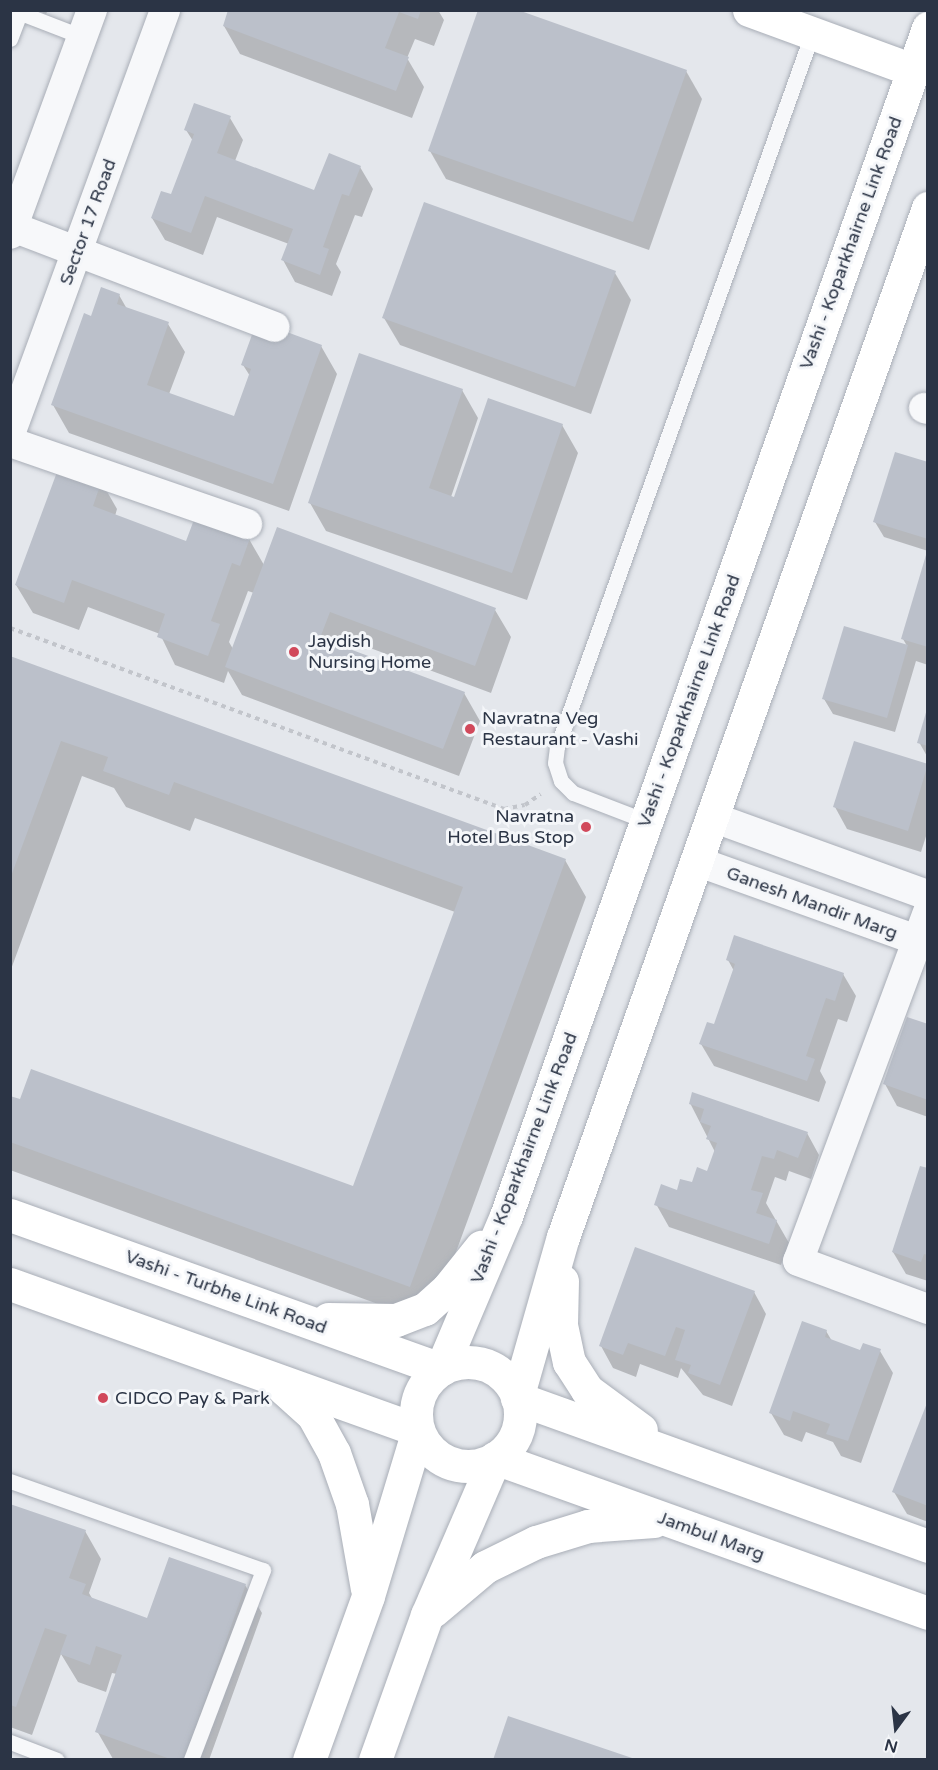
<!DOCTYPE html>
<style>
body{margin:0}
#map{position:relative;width:938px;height:1770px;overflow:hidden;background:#e4e7ec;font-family:"Varela Round",sans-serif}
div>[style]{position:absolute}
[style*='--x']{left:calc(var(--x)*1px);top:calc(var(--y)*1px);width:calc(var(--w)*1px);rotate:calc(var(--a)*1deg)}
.shadow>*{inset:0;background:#0003}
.building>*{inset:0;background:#bbc0ca}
.path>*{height:4px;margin-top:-2px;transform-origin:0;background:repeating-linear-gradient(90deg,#c2c5cb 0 4.5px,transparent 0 9px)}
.roads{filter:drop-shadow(0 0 2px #a9aeb7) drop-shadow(0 0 2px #a9aeb7)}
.service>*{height:15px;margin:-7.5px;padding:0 7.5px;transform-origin:7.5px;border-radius:7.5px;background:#f7f8fa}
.minor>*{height:30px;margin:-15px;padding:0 15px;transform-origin:15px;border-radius:15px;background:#f7f8fa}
.secondary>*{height:33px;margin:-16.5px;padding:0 16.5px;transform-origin:16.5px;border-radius:16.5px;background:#fff}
.secondary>.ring{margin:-16.5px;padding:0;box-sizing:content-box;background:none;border:33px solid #fff;border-radius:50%}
.dots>*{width:16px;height:16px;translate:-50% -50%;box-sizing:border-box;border:3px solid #f4f6f9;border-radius:50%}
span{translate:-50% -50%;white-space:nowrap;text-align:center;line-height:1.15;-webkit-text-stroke:6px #f4f6f9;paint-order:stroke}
.street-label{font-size:18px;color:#2b3445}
.poi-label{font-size:18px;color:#2b3445}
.left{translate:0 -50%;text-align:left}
.right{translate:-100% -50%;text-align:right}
.frame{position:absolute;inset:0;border:12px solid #2b3445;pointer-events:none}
.north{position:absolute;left:866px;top:1698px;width:60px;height:60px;-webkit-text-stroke:4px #f4f6f9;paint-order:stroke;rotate:195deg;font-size:16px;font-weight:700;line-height:24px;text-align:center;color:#2b3445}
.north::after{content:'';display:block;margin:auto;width:21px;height:27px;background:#2b3445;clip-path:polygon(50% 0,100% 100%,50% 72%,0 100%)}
</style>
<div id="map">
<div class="shadow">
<i style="clip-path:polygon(36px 10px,48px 10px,46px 14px)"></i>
<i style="clip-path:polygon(230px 10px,438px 10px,444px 20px,434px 46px,415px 39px,407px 58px,424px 87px,412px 118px,240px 54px,224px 26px)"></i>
<i style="clip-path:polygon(686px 71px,702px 99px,649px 250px,446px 179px,430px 151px)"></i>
<i style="clip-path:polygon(230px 118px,243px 140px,235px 161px,315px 192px,360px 167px,373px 189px,362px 217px,355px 215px,336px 264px,341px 272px,332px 296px,295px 282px,283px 260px,289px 244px,217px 217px,203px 255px,165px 240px,152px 218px,172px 196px,193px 141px,186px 130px)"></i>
<i style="clip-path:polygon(615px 273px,631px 300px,591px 414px,400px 345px,384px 318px)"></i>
<i style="clip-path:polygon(119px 295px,127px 309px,168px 324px,185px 352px,169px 394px,235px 418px,250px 376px,243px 365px,321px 346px,337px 374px,289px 511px,69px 433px,53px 405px,92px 318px)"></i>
<i style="clip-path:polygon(462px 390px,478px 418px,451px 497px,455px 499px,562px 425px,578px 453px,527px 600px,326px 531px,310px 503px)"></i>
<i style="clip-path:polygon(928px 463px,928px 551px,884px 537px,875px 522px)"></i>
<i style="clip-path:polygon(evenodd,101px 481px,117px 509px,115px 516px,187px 543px,249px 539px,264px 565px,495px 610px,511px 637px,491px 693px,346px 639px,342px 648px,464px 693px,480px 721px,459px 776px,242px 695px,228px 671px,224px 683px,175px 665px,160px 634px,88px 607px,79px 630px,33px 613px,16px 585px,101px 481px,248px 591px,254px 593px,233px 649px,229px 642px,248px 591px)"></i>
<i style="clip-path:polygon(928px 557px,928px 665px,916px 661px,895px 732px,833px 714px,824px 699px,907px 646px,903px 639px)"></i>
<i style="clip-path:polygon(10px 658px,565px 860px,586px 897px,430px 1323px,10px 1170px,10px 1098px,354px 1188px,455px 912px,195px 818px,190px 831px,126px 807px,114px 788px,82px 776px,10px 972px)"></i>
<i style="clip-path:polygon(928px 712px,928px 758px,919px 742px)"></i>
<i style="clip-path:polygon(928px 766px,928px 830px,921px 852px,847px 829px,835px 807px)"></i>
<i style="clip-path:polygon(728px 960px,843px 974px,856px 996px,847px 1022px,838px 1019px,820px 1071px,826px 1082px,819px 1102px,714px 1066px,701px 1044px,715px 1026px,734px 971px)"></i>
<i style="clip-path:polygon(928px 1026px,928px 1117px,897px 1106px,885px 1084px)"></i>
<i style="clip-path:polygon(690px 1103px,807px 1133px,819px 1155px,811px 1179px,789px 1171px,786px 1181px,775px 1177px,766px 1203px,789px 1243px,781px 1265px,669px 1227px,656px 1204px,708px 1173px,715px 1152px)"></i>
<i style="clip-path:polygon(928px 1170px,928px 1281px,906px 1274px,893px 1252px)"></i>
<i style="clip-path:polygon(754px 1292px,766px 1314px,732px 1406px,703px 1395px,681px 1368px,678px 1378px,640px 1364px,636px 1377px,613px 1368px,601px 1346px)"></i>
<i style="clip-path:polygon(826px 1331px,832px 1341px,861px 1352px,864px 1345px,880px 1351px,893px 1373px,861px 1463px,841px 1456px,833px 1442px,806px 1432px,802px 1442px,784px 1435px,771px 1413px)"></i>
<i style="clip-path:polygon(928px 1406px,928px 1522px,907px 1514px,894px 1492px)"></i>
<i style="clip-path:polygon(10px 1505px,85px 1531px,101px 1559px,89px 1593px,93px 1600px,148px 1620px,245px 1585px,262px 1613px,209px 1760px,113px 1759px,97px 1731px,117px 1674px,112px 1673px,106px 1692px,78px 1682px,61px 1654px,32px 1735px,10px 1727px)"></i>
</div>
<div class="building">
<i style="clip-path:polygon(228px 10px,421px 10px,418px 19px,399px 12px,385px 48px,409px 57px,396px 91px,223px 26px)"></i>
<i style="clip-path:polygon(478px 10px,518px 10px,687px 70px,633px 222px,428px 151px)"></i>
<i style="clip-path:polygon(194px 103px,231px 116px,217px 153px,314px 190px,329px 153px,361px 166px,349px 196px,342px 194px,323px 247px,329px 249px,320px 275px,281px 260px,293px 229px,205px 196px,191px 233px,151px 218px,161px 191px,171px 194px,194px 134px,184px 130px)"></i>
<i style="clip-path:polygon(424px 202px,616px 271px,575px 387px,382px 318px)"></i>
<i style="clip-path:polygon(101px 287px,120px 294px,117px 304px,169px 322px,147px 385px,234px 416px,251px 369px,241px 365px,257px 321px,322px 345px,273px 484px,51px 405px,84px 313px,91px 316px)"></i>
<i style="clip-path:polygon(359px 353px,463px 389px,429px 488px,454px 497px,488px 398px,563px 424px,512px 573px,308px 503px)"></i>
<i style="clip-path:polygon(895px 452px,928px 462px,928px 539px,873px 522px)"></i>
<i style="clip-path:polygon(60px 464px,102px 480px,93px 506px,186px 541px,195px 517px,250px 538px,240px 566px,232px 563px,211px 621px,220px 624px,208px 656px,157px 637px,165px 614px,72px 580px,64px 603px,15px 585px)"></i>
<i style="clip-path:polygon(277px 527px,496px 608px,475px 666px,330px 612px,320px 638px,465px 692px,443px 749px,225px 667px)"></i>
<i style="clip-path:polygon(926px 555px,928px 556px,928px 647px,901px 639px)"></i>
<i style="clip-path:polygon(844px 626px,908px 645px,887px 718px,822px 699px)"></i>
<i style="clip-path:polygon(10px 656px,566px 859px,410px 1287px,10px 1142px,10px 1096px,20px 1099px,31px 1069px,353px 1186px,463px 887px,174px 782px,169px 795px,103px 771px,108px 757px,61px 741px,10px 879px)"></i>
<i style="clip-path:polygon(927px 709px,928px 709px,928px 746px,917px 743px)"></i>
<i style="clip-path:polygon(854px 741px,928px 764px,908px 831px,833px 807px)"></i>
<i style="clip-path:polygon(734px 935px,844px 973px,835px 1001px,826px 998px,806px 1056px,815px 1059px,807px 1081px,699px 1044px,707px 1022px,714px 1024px,735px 964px,726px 960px)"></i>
<i style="clip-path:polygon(907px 1017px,928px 1024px,928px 1100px,883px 1084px)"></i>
<i style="clip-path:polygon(692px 1092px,808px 1132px,798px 1158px,777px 1150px,774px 1159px,762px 1156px,751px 1190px,763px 1193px,756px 1213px,777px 1220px,769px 1244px,654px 1205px,661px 1184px,677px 1190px,680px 1179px,692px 1182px,697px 1167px,707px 1171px,717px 1143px,706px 1139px,711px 1126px,700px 1122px,704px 1109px,689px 1104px)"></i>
<i style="clip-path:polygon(920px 1166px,928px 1168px,928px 1255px,924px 1254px,921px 1262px,892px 1252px)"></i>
<i style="clip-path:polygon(635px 1247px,755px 1291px,720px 1385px,688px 1373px,691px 1365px,675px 1360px,685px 1330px,676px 1327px,665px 1356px,628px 1343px,623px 1355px,599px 1346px)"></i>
<i style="clip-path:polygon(802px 1321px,827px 1330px,825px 1337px,860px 1350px,863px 1343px,881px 1349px,848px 1441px,826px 1434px,830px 1424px,793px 1411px,790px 1421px,769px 1413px)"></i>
<i style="clip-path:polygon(927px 1403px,928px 1403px,928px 1506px,892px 1492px)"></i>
<i style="clip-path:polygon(10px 1504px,86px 1530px,69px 1578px,86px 1584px,82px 1594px,147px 1618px,169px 1557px,246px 1584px,184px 1760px,173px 1760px,95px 1732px,122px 1655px,96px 1646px,90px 1665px,60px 1654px,67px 1635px,45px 1628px,16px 1707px,10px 1705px)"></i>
<i style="clip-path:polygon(508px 1716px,635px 1759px,635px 1760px,493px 1760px)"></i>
</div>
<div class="path">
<i style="--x:10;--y:628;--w:526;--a:20.12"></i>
<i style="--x:504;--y:809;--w:21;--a:-11"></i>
<i style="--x:525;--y:805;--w:19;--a:-35"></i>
</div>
<div class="roads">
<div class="service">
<i style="--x:13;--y:10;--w:75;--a:21.1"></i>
<i style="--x:10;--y:39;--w:28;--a:-69"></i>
<i style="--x:646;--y:821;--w:78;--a:-159"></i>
<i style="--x:573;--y:793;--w:17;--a:-135"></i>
<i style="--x:561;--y:781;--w:19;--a:-108"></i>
<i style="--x:555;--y:763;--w:16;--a:-83"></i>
<i style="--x:557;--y:747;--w:757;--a:-70.32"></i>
<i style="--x:10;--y:1481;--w:268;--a:19.4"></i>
<i style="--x:263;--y:1570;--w:203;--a:110.8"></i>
<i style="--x:10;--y:1742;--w:50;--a:21"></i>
</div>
<div class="minor">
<i style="--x:13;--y:227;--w:280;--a:20.9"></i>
<i style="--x:10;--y:234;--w:239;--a:-69.9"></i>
<i style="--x:924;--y:408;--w:4;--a:14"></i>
<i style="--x:10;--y:434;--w:451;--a:-69.9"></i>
<i style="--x:10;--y:442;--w:251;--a:19.1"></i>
<i style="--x:712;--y:817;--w:230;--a:19.9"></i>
<i style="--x:696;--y:861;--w:246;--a:19.7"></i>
<i style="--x:928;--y:912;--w:372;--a:110.4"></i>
<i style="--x:798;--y:1261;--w:139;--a:20.3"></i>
</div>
<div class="secondary">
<i style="--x:749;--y:10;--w:175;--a:20.1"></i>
<i style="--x:913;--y:70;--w:15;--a:-8"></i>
<i style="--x:10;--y:1215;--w:458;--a:19.7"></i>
<i style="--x:562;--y:1281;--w:44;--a:91.3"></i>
<i style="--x:561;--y:1325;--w:38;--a:78"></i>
<i style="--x:569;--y:1362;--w:33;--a:57"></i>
<i style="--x:587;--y:1390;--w:67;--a:36.5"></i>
<i style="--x:10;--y:1284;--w:433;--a:19.7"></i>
<i style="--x:328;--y:1319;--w:68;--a:0.8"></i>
<i style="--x:396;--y:1320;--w:31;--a:-21"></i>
<i style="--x:425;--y:1309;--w:31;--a:-42"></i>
<i style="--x:448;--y:1288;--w:53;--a:-51.2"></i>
<i class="ring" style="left:416px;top:1362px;width:71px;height:71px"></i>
<i style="--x:441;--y:1369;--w:166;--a:-67"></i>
<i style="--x:506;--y:1216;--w:1261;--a:-70.44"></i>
<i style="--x:283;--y:1388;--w:40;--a:42"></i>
<i style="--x:313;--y:1415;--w:43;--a:61.1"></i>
<i style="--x:334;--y:1453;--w:54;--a:70.6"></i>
<i style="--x:352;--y:1504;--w:86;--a:80"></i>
<i style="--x:517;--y:1398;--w:167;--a:-74.1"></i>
<i style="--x:563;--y:1237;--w:1092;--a:-70.47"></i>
<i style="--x:517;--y:1398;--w:437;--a:19.8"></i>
<i style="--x:495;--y:1458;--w:460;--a:19.7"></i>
<i style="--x:433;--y:1611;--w:68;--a:-40.2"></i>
<i style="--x:485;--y:1567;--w:57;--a:-26.1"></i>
<i style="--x:536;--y:1542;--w:54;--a:-17.1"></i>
<i style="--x:588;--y:1526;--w:66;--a:-4.3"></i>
<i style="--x:309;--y:1760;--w:174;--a:-70.2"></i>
<i style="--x:368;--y:1596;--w:173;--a:-73.2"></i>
<i style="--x:375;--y:1760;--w:154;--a:-70.3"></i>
<i style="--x:427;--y:1615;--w:171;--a:-66.6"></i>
</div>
</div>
<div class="dots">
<i style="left:294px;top:652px;background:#d1495b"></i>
<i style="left:470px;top:729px;background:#d1495b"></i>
<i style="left:586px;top:827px;background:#d1495b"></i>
<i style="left:103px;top:1398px;background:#d1495b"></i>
</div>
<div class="street-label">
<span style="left:88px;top:222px;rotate:-70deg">Sector 17 Road</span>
<span style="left:851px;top:243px;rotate:-70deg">Vashi - Koparkhairne Link Road</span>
<span style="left:689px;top:701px;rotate:-70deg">Vashi - Koparkhairne Link Road</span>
<span style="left:812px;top:903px;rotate:20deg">Ganesh Mandir Marg</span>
<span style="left:524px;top:1158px;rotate:-69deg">Vashi - Koparkhairne Link Road</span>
<span style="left:226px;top:1292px;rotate:20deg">Vashi - Turbhe Link Road</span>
<span style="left:711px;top:1536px;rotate:20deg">Jambul Marg</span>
</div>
<div class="poi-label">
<span class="left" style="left:308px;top:652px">Jaydish<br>Nursing Home</span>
<span class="left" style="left:482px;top:729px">Navratna Veg<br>Restaurant - Vashi</span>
<span class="right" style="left:574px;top:827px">Navratna<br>Hotel Bus Stop</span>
<span class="left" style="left:115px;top:1398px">CIDCO Pay &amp; Park</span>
</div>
<div class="frame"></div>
<div class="north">N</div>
</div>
